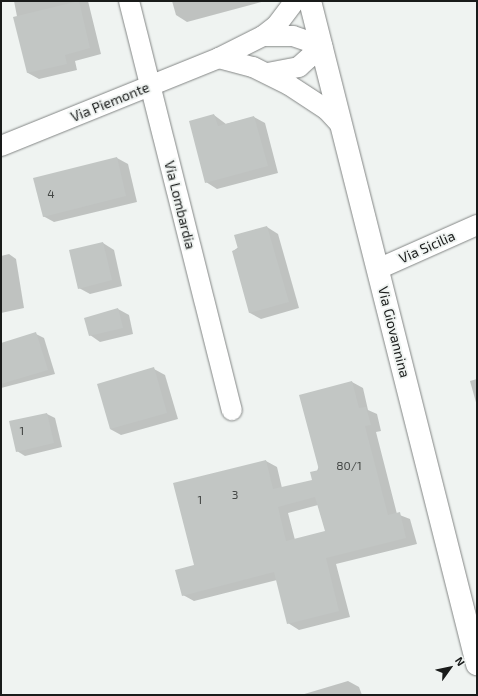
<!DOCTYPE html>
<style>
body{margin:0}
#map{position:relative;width:478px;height:696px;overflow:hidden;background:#eff3f1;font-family:"Exo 2",sans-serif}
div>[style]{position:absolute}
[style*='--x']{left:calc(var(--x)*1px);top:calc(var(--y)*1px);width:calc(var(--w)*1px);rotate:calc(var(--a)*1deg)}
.shadow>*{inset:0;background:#0003}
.building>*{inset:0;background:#c2c6c4}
.roads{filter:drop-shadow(0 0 1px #838685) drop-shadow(0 0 1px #838685)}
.minor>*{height:20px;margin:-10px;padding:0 10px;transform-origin:10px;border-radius:10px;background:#fff}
.tertiary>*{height:22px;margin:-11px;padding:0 11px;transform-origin:11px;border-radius:11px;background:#fff}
span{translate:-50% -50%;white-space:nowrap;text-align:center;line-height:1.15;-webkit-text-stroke:3.5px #eff3f1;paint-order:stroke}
.number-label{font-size:12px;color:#434644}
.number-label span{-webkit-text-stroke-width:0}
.street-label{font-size:14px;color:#191b1a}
.frame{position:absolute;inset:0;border:2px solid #191b1a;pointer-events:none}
.north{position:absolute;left:430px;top:648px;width:40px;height:40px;-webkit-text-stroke:3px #eff3f1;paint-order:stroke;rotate:57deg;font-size:11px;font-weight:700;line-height:16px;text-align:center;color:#191b1a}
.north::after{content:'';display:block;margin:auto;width:14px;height:18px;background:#191b1a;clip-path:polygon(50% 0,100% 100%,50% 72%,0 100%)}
</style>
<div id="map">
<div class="shadow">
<i style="clip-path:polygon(14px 1px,88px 1px,101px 54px,75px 61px,77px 70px,39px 79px,28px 73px)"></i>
<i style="clip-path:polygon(172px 1px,265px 1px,187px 22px,176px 15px)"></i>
<i style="clip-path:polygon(214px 115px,226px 124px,254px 117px,265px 123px,278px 173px,217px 189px,206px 182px)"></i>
<i style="clip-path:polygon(117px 158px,128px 164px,137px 202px,54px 222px,43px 216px)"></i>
<i style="clip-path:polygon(267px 227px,278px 234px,299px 308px,261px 319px,250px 313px,233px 251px)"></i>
<i style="clip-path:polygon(103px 243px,114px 250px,122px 286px,90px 294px,79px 288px)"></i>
<i style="clip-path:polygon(9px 254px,16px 259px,24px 308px,1px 313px,1px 256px)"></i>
<i style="clip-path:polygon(118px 309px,129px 315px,133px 334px,100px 342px,90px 335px)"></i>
<i style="clip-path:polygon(36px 334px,44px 338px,55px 374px,1px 388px,1px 344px)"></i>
<i style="clip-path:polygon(154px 369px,165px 375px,178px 419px,121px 435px,110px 429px)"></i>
<i style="clip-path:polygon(477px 379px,477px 406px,470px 381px)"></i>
<i style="clip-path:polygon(evenodd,352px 382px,363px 388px,368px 410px,377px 414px,381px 431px,376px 432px,397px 514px,410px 519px,417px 544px,336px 564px,350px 617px,299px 630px,288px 623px,277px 580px,194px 601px,183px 595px,195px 566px,266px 461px,277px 467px,282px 488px,313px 481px,352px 382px,318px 505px,326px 532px,295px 540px,288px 513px,318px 505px)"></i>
<i style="clip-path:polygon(47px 414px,55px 418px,62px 447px,25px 456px,17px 451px,10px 422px)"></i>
<i style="clip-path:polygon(348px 681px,359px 687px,362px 695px,301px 695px)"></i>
</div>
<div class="building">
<i style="clip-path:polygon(79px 1px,90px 48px,65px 55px,67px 64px,27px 73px,13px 17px)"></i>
<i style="clip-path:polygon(214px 114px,218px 126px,254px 116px,268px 166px,205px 183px,189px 121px)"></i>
<i style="clip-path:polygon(117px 157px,126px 196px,43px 217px,33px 178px)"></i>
<i style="clip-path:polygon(267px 226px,289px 302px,249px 313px,232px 251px,238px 249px,234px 235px)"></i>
<i style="clip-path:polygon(103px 242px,112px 280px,78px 289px,69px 250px)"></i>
<i style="clip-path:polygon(118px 308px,123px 328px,89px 336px,84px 318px)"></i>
<i style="clip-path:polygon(36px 332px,48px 370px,1px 384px,1px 343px)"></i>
<i style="clip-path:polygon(154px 367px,167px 413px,110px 429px,97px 384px)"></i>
<i style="clip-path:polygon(evenodd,352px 381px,359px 408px,366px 407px,371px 425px,365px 426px,388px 515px,400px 512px,406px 538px,326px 558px,339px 611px,287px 624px,274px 572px,182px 596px,175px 570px,194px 565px,173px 483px,266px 460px,273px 489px,312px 480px,310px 472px,319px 470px,299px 395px,352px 381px,315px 497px,325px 531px,286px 541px,278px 507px,315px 497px)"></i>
<i style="clip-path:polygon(47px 413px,54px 443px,16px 452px,9px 421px)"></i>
</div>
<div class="roads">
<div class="minor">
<i style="--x:129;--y:1;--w:422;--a:75.9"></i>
<i style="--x:263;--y:36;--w:30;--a:0"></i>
<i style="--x:293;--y:36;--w:31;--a:19"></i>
<i style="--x:322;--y:46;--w:31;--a:138"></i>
<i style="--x:299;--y:67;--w:32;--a:169"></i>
<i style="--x:219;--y:58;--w:35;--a:15"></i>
<i style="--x:253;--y:67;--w:40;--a:26.6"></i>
<i style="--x:289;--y:85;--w:45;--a:33.3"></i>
<i style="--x:327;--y:110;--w:22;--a:47"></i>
<i style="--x:1;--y:146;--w:235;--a:-22"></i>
<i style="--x:219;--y:58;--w:49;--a:-26.6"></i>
<i style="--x:263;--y:36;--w:16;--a:-38"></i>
<i style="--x:276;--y:26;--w:31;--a:-53"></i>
<i style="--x:378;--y:269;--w:108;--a:-24"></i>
</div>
<div class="tertiary">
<i style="--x:310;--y:1;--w:684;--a:75.86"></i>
</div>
</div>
<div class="number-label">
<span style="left:51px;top:194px">4</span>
<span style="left:22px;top:431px">1</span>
<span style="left:349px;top:466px">80/1</span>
<span style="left:235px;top:495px">3</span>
<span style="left:200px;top:500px">1</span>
</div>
<div class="street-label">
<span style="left:110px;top:102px;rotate:-22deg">Via Piemonte</span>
<span style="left:180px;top:205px;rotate:76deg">Via Lombardia</span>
<span style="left:427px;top:247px;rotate:-24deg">Via Sicilia</span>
<span style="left:394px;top:332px;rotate:76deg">Via Giovannina</span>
</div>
<div class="frame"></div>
<div class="north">N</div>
</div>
